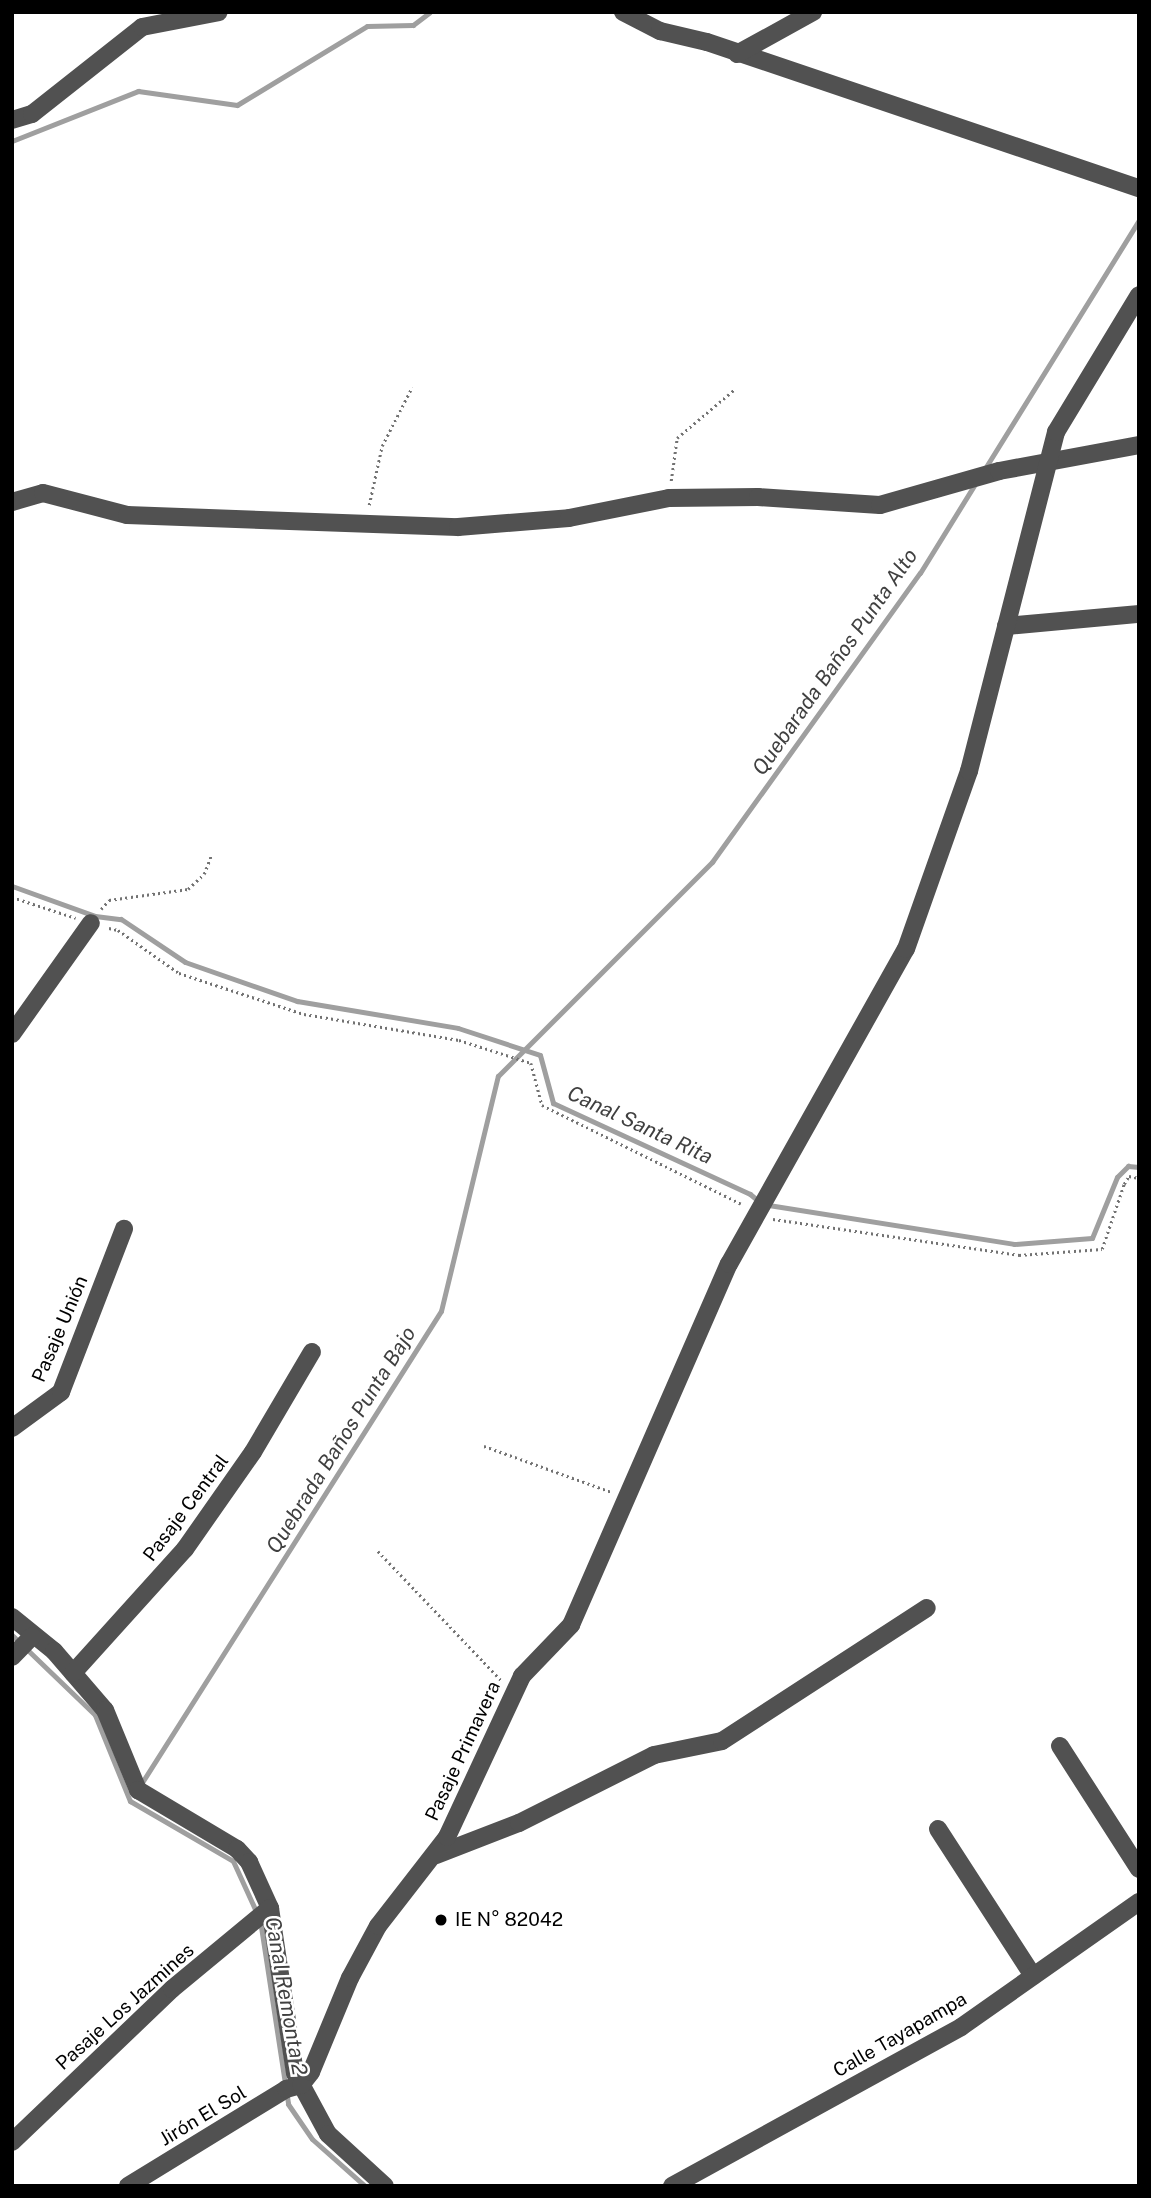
<!DOCTYPE html>
<meta charset="utf-8">
<style>
body{margin:0}
#map{position:relative;width:1151px;height:2198px;overflow:hidden;background:#fff;font-family:"Public Sans",sans-serif}
div>[style]{position:absolute}
[style*='--x']{left:calc(var(--x)*1px);top:calc(var(--y)*1px);width:calc(var(--w)*1px);rotate:calc(var(--a)*1deg)}
.stream>*{height:5px;margin:-2.5px;padding:0 2.5px;transform-origin:2.5px;border-radius:2.5px;background:#9f9f9f}
.path>*{height:2.5px;margin-top:-1.25px;transform-origin:0;background:repeating-linear-gradient(90deg,#737373 0 2px,transparent 0 5.5px)}
.minor>*{height:18px;margin:-9px;padding:0 9px;transform-origin:9px;border-radius:9px;background:#515151}
.dots>*{width:19px;height:19px;translate:-50% -50%;box-sizing:border-box;border:4px solid #fff;border-radius:50%}
span{translate:-50% -50%;white-space:nowrap;text-align:center;line-height:1.15;-webkit-text-stroke:5px #fff;paint-order:stroke}
.street-label{font-size:19px;color:#000}
.poi-label{font-size:19px;color:#000}
.left{translate:0 -50%;text-align:left}
.water-label{font-size:21px;color:#404040;font-style:italic}
.frame{position:absolute;inset:0;border:14px solid #000;pointer-events:none}
</style>
<div id="map">
<div class="stream">
<i style="--x:12;--y:141;--w:136;--a:-21.6"></i>
<i style="--x:138;--y:91;--w:100;--a:8"></i>
<i style="--x:237;--y:105;--w:152;--a:-31.3"></i>
<i style="--x:367;--y:26;--w:46;--a:-1.2"></i>
<i style="--x:413;--y:25;--w:21;--a:-37"></i>
<i style="--x:984;--y:470;--w:294;--a:-58.2"></i>
<i style="--x:12;--y:886;--w:88;--a:19.9"></i>
<i style="--x:95;--y:916;--w:26;--a:7"></i>
<i style="--x:121;--y:919;--w:77;--a:33.9"></i>
<i style="--x:185;--y:962;--w:119;--a:19.2"></i>
<i style="--x:297;--y:1001;--w:163;--a:9.5"></i>
<i style="--x:458;--y:1028;--w:86;--a:18.2"></i>
<i style="--x:540;--y:1055;--w:50;--a:74.8"></i>
<i style="--x:553;--y:1103;--w:217;--a:24.8"></i>
<i style="--x:750;--y:1194;--w:16;--a:40"></i>
<i style="--x:762;--y:1204;--w:255;--a:9"></i>
<i style="--x:1014;--y:1244;--w:78;--a:-4.4"></i>
<i style="--x:1092;--y:1238;--w:66;--a:-67.7"></i>
<i style="--x:1117;--y:1177;--w:16;--a:-45"></i>
<i style="--x:1128;--y:1166;--w:11;--a:5"></i>
<i style="--x:12;--y:1635;--w:115;--a:43.9"></i>
<i style="--x:95;--y:1715;--w:93;--a:67.9"></i>
<i style="--x:130;--y:1801;--w:119;--a:30.2"></i>
<i style="--x:233;--y:1861;--w:65;--a:65.4"></i>
<i style="--x:260;--y:1920;--w:186;--a:81.3"></i>
<i style="--x:288;--y:2104;--w:42;--a:55.6"></i>
<i style="--x:312;--y:2139;--w:71;--a:41.6"></i>
<i style="--x:141;--y:1784;--w:560;--a:-57.62"></i>
<i style="--x:441;--y:1311;--w:242;--a:-76.4"></i>
<i style="--x:498;--y:1076;--w:303;--a:-45"></i>
<i style="--x:712;--y:862;--w:356;--a:-54.3"></i>
<i style="--x:920;--y:573;--w:105;--a:-58.3"></i>
</div>
<div class="path">
<i style="--x:671;--y:481;--w:43;--a:-82.1"></i>
<i style="--x:677;--y:438;--w:76;--a:-40.2"></i>
<i style="--x:369;--y:505;--w:60;--a:-77.6"></i>
<i style="--x:382;--y:446;--w:66;--a:-63"></i>
<i style="--x:12;--y:897;--w:67;--a:18.2"></i>
<i style="--x:101;--y:909;--w:12;--a:-48"></i>
<i style="--x:109;--y:900;--w:80;--a:-7.9"></i>
<i style="--x:188;--y:889;--w:22;--a:-43"></i>
<i style="--x:204;--y:874;--w:19;--a:-69"></i>
<i style="--x:109;--y:928;--w:9;--a:13"></i>
<i style="--x:118;--y:930;--w:75;--a:35.2"></i>
<i style="--x:179;--y:973;--w:132;--a:18.2"></i>
<i style="--x:304;--y:1014;--w:157;--a:9.5"></i>
<i style="--x:459;--y:1040;--w:76;--a:17.7"></i>
<i style="--x:531;--y:1063;--w:43;--a:75.3"></i>
<i style="--x:542;--y:1105;--w:222;--a:26.4"></i>
<i style="--x:773;--y:1219;--w:249;--a:8.3"></i>
<i style="--x:1019;--y:1255;--w:83;--a:-4.1"></i>
<i style="--x:1102;--y:1249;--w:69;--a:-71.3"></i>
<i style="--x:1124;--y:1184;--w:9;--a:-58"></i>
<i style="--x:1129;--y:1176;--w:10;--a:11"></i>
<i style="--x:484;--y:1446;--w:136;--a:19.8"></i>
<i style="--x:378;--y:1551;--w:178;--a:46.4"></i>
</div>
<div class="minor">
<i style="--x:623;--y:12;--w:42;--a:27.2"></i>
<i style="--x:660;--y:31;--w:48;--a:13.2"></i>
<i style="--x:707;--y:42;--w:456;--a:18.7"></i>
<i style="--x:737;--y:54;--w:87;--a:-28.9"></i>
<i style="--x:12;--y:120;--w:21;--a:-17"></i>
<i style="--x:32;--y:114;--w:140;--a:-38.3"></i>
<i style="--x:142;--y:27;--w:78;--a:-11"></i>
<i style="--x:12;--y:502;--w:32;--a:-16"></i>
<i style="--x:43;--y:493;--w:87;--a:14.7"></i>
<i style="--x:127;--y:515;--w:331;--a:2.1"></i>
<i style="--x:458;--y:527;--w:111;--a:-4.6"></i>
<i style="--x:569;--y:518;--w:102;--a:-11.3"></i>
<i style="--x:669;--y:498;--w:89;--a:-0.6"></i>
<i style="--x:758;--y:497;--w:122;--a:3.8"></i>
<i style="--x:880;--y:505;--w:124;--a:-15.9"></i>
<i style="--x:999;--y:471;--w:142;--a:-10.5"></i>
<i style="--x:1006;--y:626;--w:134;--a:-5.2"></i>
<i style="--x:12;--y:1034;--w:136;--a:-54.6"></i>
<i style="--x:12;--y:1428;--w:61;--a:-36.3"></i>
<i style="--x:61;--y:1392;--w:175;--a:-68.9"></i>
<i style="--x:12;--y:1617;--w:54;--a:39"></i>
<i style="--x:54;--y:1651;--w:78;--a:49.2"></i>
<i style="--x:105;--y:1710;--w:87;--a:67.6"></i>
<i style="--x:138;--y:1790;--w:115;--a:30.8"></i>
<i style="--x:237;--y:1849;--w:18;--a:47"></i>
<i style="--x:249;--y:1862;--w:51;--a:65.5"></i>
<i style="--x:270;--y:1908;--w:167;--a:81.4"></i>
<i style="--x:295;--y:2073;--w:69;--a:61.6"></i>
<i style="--x:328;--y:2134;--w:77;--a:42.4"></i>
<i style="--x:12;--y:1657;--w:29;--a:-46"></i>
<i style="--x:73;--y:1673;--w:167;--a:-47.9"></i>
<i style="--x:185;--y:1549;--w:118;--a:-55"></i>
<i style="--x:253;--y:1452;--w:116;--a:-59.5"></i>
<i style="--x:1060;--y:1746;--w:146;--a:57.3"></i>
<i style="--x:938;--y:1829;--w:175;--a:57.1"></i>
<i style="--x:436;--y:1855;--w:89;--a:-21.1"></i>
<i style="--x:519;--y:1823;--w:151;--a:-26.7"></i>
<i style="--x:654;--y:1755;--w:69;--a:-11.6"></i>
<i style="--x:722;--y:1741;--w:244;--a:-33"></i>
<i style="--x:12;--y:2142;--w:221;--a:-43.7"></i>
<i style="--x:172;--y:1989;--w:127;--a:-39.6"></i>
<i style="--x:128;--y:2186;--w:185;--a:-31.5"></i>
<i style="--x:286;--y:2089;--w:16;--a:-15"></i>
<i style="--x:301;--y:2085;--w:16;--a:-52"></i>
<i style="--x:311;--y:2072;--w:102;--a:-67.5"></i>
<i style="--x:350;--y:1978;--w:59;--a:-61.7"></i>
<i style="--x:378;--y:1926;--w:113;--a:-52.2"></i>
<i style="--x:447;--y:1837;--w:178;--a:-65"></i>
<i style="--x:522;--y:1676;--w:71;--a:-46.1"></i>
<i style="--x:571;--y:1625;--w:394;--a:-66.4"></i>
<i style="--x:729;--y:1264;--w:361;--a:-60.7"></i>
<i style="--x:906;--y:949;--w:189;--a:-70.5"></i>
<i style="--x:969;--y:771;--w:350;--a:-75.6"></i>
<i style="--x:1056;--y:432;--w:160;--a:-58.8"></i>
<i style="--x:672;--y:2186;--w:330;--a:-28.8"></i>
<i style="--x:961;--y:2027;--w:218;--a:-35.1"></i>
</div>
<div class="dots">
<i style="left:441px;top:1920px;background:#000"></i>
</div>
<div class="street-label">
<span style="left:60px;top:1329px;rotate:-67deg">Pasaje Unión</span>
<span style="left:186px;top:1508px;rotate:-53deg">Pasaje Central</span>
<span style="left:463px;top:1751px;rotate:-65deg">Pasaje Primavera</span>
<span style="left:125px;top:2007px;rotate:-42deg">Pasaje Los Jazmines</span>
<span style="left:900px;top:2035px;rotate:-30deg">Calle Tayapampa</span>
<span style="left:203px;top:2116px;rotate:-31deg">Jirón El Sol</span>
</div>
<div class="poi-label">
<span class="left" style="left:455px;top:1920px">IE N° 82042</span>
</div>
<div class="water-label">
<span style="left:835px;top:662px;rotate:-55deg">Quebarada Baños Punta Alto</span>
<span style="left:640px;top:1125px;rotate:25deg">Canal Santa Rita</span>
<span style="left:341px;top:1440px;rotate:-58deg">Quebrada Baños Punta Bajo</span>
<span style="left:286px;top:1996px;rotate:80deg">Canal Remonta 2</span>
</div>
<div class="frame"></div>
</div>
